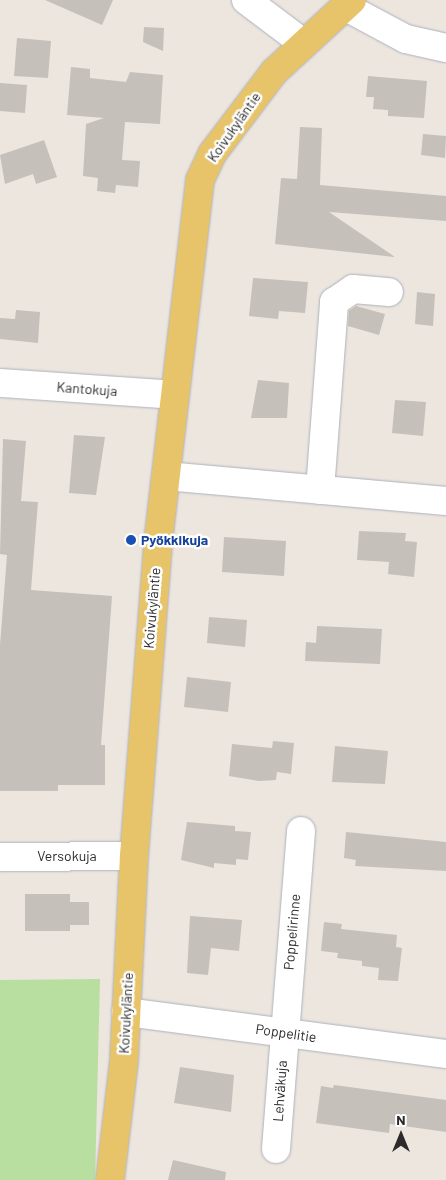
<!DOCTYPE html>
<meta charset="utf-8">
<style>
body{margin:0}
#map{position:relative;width:446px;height:1180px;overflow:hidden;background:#ece6df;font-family:Barlow,sans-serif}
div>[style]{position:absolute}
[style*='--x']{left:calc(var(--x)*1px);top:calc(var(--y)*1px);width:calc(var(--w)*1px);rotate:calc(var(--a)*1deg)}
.green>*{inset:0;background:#b8df9f}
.building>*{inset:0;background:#c5c0ba}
.roads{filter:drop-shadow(0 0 1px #afb1bb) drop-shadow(0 0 1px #afb1bb)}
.minor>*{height:28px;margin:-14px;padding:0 14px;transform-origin:14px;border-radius:14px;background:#fff}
.major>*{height:28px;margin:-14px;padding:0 14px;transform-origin:14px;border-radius:14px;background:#e7c469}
.dots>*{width:14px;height:14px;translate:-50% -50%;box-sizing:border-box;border:2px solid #fff;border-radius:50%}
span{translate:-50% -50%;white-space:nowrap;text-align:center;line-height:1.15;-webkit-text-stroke:5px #fff;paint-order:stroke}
.street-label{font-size:14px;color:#2b2b2b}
.transit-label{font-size:14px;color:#164399;font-weight:700}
.left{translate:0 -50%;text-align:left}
.north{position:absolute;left:376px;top:1110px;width:50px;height:50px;-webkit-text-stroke:4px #fff;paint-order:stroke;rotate:0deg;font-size:14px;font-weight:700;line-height:20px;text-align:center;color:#2b2b2b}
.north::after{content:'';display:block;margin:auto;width:18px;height:22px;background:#2b2b2b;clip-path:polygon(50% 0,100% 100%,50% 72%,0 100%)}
</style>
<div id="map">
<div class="green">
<i style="clip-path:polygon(100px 979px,95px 1180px,0 1180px,0 980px)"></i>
</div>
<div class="building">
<i style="clip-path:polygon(45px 0,113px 0,102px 25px)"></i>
<i style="clip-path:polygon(144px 27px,164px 28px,163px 51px,143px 42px)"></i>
<i style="clip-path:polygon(17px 38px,51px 41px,48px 78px,14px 76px)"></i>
<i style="clip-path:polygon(71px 67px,90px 69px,90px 78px,126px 82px,130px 72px,163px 75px,160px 124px,125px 122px,122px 160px,140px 161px,138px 187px,116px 185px,115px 193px,97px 191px,98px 178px,83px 176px,86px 124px,104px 118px,67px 115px)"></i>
<i style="clip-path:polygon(368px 76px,427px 81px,424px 118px,388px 116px,388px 110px,373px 109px,374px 97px,366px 97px)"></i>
<i style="clip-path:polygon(0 83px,27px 85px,25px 113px,0 111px)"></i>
<i style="clip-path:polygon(300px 127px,322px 128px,320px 185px,446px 196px,446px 221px,329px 212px,395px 257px,275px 244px,281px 178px,297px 179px)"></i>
<i style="clip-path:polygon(423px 134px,446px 136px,445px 158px,421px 155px)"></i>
<i style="clip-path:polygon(44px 140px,57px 177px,36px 184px,33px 174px,5px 184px,0 155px)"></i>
<i style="clip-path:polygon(253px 278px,308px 282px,305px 313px,279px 311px,278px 319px,249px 316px)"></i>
<i style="clip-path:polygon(417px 292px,435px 294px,433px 326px,415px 324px)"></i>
<i style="clip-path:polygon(356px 306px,385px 314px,379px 335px,348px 326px,349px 311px)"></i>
<i style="clip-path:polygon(16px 310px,40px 312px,38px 343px,0 339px,0 318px,15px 319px)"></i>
<i style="clip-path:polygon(258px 380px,289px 383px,287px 418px,251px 418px)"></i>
<i style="clip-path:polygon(395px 400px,426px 402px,423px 436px,392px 433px)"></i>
<i style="clip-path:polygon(74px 435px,105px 437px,96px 495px,69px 493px)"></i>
<i style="clip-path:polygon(3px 439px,26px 441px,21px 501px,38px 502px,31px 590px,112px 596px,101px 745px,105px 745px,105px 785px,58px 785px,58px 791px,0 791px,0 645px,7px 555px,0 554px)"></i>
<i style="clip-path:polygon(359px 531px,406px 533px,405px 541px,417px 542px,414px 577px,388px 574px,389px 562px,357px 560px)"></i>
<i style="clip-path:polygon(224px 537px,286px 541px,284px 576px,222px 572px)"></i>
<i style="clip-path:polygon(209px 617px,247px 620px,245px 647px,207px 643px)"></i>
<i style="clip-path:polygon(317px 626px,382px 629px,380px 664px,305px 661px,306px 642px,316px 643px)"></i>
<i style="clip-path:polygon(187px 677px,231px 682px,228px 712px,184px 707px)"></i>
<i style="clip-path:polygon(273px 741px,294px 743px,291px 774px,277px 772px,276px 780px,259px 781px,229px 776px,232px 744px,272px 748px)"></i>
<i style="clip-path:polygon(335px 746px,388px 751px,385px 784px,332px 782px)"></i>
<i style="clip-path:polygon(187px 822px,235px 826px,235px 831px,251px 832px,248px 860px,236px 859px,236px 865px,214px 863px,214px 868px,181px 860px)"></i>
<i style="clip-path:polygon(346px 832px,446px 842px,446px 871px,355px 866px,356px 860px,344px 858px)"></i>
<i style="clip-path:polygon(25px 894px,70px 894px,70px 902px,89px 902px,89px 925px,70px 925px,70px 931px,25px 931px)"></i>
<i style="clip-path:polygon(190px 916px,242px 920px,239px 951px,211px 948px,208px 975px,187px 973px)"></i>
<i style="clip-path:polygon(324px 922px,342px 924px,341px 929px,397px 935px,396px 947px,402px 948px,398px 981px,378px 980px,379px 968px,362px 966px,362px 961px,337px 958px,338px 953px,321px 951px)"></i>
<i style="clip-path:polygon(180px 1067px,234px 1075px,231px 1112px,174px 1103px)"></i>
<i style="clip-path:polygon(334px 1085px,446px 1100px,446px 1132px,390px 1124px,389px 1133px,316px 1123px,321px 1086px,333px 1088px)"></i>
<i style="clip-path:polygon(173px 1160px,226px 1172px,225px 1180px,168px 1180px)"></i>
</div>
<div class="roads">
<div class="minor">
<i style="--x:246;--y:0;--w:71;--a:37"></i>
<i style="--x:346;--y:7;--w:68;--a:28.1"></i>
<i style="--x:406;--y:39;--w:41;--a:12.7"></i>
<i style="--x:0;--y:383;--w:174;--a:3.9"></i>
<i style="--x:166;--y:476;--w:281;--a:5.1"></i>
<i style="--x:320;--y:490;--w:189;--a:-85.7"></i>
<i style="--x:334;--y:302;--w:23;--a:-34"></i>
<i style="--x:353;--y:289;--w:36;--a:5"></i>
<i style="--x:0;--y:857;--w:134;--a:-0.4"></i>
<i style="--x:126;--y:1012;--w:323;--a:7.5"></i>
<i style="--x:276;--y:1149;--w:319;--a:-85.5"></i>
</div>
<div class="major">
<i style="--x:110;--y:1180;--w:121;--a:-83.3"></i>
<i style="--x:124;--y:1060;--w:204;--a:-87.2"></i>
<i style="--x:134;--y:856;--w:314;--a:-85.6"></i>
<i style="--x:158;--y:543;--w:365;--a:-83.4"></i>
<i style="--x:200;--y:180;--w:29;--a:-65"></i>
<i style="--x:212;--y:154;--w:103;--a:-52.9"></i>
<i style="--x:274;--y:72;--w:106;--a:-42.7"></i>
</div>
</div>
<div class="dots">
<i style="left:131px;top:540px;background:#1a4fb4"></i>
</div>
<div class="street-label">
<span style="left:234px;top:127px;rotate:-55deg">Koivukyläntie</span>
<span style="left:87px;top:389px;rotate:4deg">Kantokuja</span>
<span style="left:152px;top:608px;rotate:-85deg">Koivukyläntie</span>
<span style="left:67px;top:856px">Versokuja</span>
<span style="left:292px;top:932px;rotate:-85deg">Poppelirinne</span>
<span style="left:126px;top:1013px;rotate:-87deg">Koivukyläntie</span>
<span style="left:286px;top:1033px;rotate:8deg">Poppelitie</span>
<span style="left:280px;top:1091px;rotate:-86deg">Lehväkuja</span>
</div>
<div class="transit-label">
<span class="left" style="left:141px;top:540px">Pyökkikuja</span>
</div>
<div class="north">N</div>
</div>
